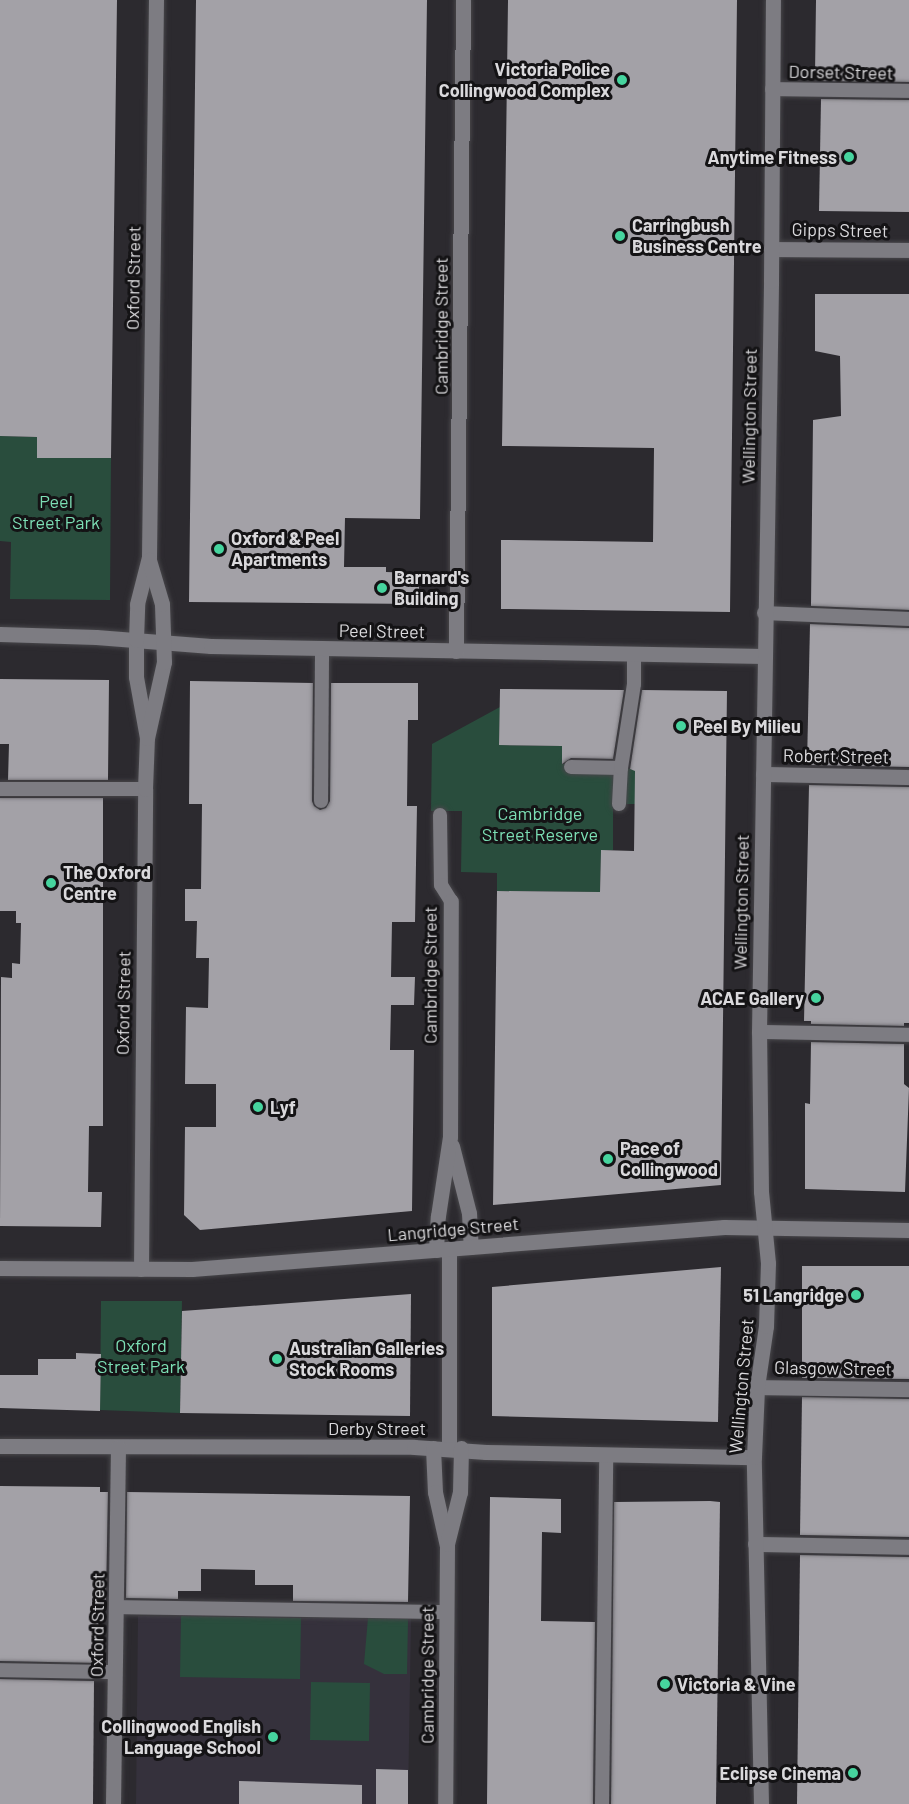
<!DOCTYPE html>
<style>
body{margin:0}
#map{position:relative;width:909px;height:1804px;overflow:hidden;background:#2c2a2f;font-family:Barlow,sans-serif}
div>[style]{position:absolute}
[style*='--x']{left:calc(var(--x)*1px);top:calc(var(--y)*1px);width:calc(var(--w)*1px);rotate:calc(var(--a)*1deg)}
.built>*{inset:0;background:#35313c}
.green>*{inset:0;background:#294d3d}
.building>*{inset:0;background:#a3a1a7}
.roads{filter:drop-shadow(0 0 2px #47464a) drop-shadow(0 0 2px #47464a)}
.lane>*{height:14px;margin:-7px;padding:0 7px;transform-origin:7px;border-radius:7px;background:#7d7c82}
.street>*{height:15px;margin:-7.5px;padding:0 7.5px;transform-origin:7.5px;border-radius:7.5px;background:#7d7c82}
.secondary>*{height:15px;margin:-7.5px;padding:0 7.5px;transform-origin:7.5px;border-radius:7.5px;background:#7d7c82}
.dots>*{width:16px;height:16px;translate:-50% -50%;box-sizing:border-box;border:3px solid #141315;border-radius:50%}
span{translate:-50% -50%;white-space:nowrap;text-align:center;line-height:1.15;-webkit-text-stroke:6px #141315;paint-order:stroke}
.poi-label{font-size:18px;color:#dad9dc;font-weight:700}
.right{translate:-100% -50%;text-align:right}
.left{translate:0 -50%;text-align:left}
.street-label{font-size:18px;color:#dad9dc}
.park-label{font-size:18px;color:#7cdeb4}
</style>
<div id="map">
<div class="built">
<i style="clip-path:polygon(138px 1616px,411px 1619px,408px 1804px,136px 1804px)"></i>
</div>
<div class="green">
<i style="clip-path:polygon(0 436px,37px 437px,37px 458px,111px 458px,110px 600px,10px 599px,11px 542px,0 541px)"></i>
<i style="clip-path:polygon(500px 707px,499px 745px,562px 746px,562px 764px,587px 764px,590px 760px,635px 770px,635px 804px,613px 804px,613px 850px,601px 851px,600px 892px,497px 891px,497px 873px,461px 872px,462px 811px,431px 811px,432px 744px)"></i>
<i style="clip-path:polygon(101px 1301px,182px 1301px,180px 1413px,100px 1410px)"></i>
<i style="clip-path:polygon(181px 1616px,301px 1618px,300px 1679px,180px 1677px)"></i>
<i style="clip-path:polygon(368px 1618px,408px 1619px,407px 1674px,384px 1674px,364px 1664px)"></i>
<i style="clip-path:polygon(311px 1682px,370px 1683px,369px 1741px,310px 1740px)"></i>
</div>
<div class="building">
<i style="clip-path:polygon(0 0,117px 0,111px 458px,37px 458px,37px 437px,0 436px)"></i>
<i style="clip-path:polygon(196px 0,427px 0,420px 519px,345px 518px,344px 567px,386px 567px,386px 572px,419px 573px,419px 604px,189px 602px)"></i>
<i style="clip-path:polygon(508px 0,737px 0,730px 612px,501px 609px,501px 540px,653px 542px,654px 448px,502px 446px)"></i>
<i style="clip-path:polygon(816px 0,909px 0,909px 82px,821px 81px,821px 74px,815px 74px)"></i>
<i style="clip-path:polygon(821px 99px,909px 100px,909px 212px,819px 211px)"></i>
<i style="clip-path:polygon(815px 294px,909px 294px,909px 610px,811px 606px,813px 420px,841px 416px,840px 356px,815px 351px)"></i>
<i style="clip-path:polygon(810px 624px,909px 628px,909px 767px,807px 765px)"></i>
<i style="clip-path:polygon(0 679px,109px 680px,108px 780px,8px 780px,9px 744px,0 744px)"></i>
<i style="clip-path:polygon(190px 681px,313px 683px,312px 801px,314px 806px,320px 810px,326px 808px,330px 801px,331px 683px,418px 683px,418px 720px,408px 720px,407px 806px,417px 806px,415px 922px,392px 922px,391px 977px,415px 977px,414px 1005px,391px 1005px,390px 1050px,414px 1050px,412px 1211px,200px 1230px,184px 1215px,185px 1127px,216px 1127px,216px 1084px,185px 1084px,186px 1007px,208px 1008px,209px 958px,196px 958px,197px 921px,185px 921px,185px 889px,201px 889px,202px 804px,189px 804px)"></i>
<i style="clip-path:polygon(500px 689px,624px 690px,613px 759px,571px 758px,562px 764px,562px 746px,499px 745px)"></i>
<i style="clip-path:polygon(642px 690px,727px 691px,721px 1185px,493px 1205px,497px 891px,600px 892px,601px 850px,634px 851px,635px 771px,630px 769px)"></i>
<i style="clip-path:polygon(809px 785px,909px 787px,909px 1023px,904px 1023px,904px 1026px,811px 1024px,811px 1021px,804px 1021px)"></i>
<i style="clip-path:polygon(0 798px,103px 798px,103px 1126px,89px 1126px,88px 1192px,102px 1192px,101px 1227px,0 1226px,1px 977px,12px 978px,12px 963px,20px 964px,21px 923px,16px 923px,16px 911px,0 911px)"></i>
<i style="clip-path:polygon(811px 1042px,904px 1044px,904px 1084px,909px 1088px,905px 1192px,805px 1189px,805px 1103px,810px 1104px)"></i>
<i style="clip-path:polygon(802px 1266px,909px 1266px,909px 1379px,802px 1378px)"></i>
<i style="clip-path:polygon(721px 1267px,718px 1422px,492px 1416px,492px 1287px)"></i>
<i style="clip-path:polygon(411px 1294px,410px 1416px,180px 1413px,182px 1311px)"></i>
<i style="clip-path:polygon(76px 1353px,101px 1354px,100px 1411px,0 1408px,0 1375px,38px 1375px,38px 1359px,76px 1359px)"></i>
<i style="clip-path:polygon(802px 1397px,909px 1399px,909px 1537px,800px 1535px)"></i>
<i style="clip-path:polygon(0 1486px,100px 1487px,100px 1492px,108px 1492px,106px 1600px,99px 1600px,98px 1663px,0 1661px)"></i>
<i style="clip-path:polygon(127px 1492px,410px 1496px,408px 1602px,293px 1601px,293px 1585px,255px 1585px,255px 1570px,201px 1569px,201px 1591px,178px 1591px,178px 1599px,126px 1598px)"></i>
<i style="clip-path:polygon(490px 1497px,561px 1499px,561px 1533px,542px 1532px,541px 1621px,595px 1622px,593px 1804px,487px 1804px)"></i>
<i style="clip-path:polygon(710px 1501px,720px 1502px,716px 1804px,611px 1804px,614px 1502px)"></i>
<i style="clip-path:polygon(800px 1555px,909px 1557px,909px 1804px,797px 1804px)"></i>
<i style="clip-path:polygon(0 1679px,94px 1681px,93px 1804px,0 1804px)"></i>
<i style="clip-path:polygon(376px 1769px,408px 1770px,408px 1804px,376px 1804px)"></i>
<i style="clip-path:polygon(239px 1781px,362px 1785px,362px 1804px,239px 1804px)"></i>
</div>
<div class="roads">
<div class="lane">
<i style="--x:772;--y:89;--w:137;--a:0.8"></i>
<i style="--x:764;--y:613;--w:145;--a:2.4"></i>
<i style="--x:571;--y:767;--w:50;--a:1.1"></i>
<i style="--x:0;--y:789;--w:145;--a:0"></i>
<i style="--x:321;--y:801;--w:152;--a:-89.6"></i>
<i style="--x:619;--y:804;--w:36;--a:-87"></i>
<i style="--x:621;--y:768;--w:85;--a:-81.2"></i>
<i style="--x:634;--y:684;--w:30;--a:-90"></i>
<i style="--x:440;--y:815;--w:70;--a:89.2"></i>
<i style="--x:441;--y:885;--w:19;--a:58"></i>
<i style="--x:759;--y:1032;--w:150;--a:1.1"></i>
<i style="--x:117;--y:1607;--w:330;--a:0.9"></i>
<i style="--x:0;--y:1670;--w:115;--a:1"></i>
<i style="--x:602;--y:1804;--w:349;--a:-89.3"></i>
</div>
<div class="street">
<i style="--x:0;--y:634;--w:96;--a:1.8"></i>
<i style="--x:96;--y:637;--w:115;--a:4.5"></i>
<i style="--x:211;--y:646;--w:553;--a:1.04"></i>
<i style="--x:456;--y:651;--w:651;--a:-89.38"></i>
<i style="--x:147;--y:738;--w:62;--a:-100.2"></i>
<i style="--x:136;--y:677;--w:37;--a:-90"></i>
<i style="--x:136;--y:640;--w:36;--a:-88"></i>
<i style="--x:137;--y:604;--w:49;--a:-75.7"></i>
<i style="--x:149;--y:557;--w:557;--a:-89.28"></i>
<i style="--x:763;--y:774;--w:146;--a:1.2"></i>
<i style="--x:452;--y:1146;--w:69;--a:75.8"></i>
<i style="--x:469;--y:1213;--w:34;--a:87"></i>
<i style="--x:449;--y:1249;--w:199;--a:90"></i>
<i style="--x:436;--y:1250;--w:34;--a:-87"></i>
<i style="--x:438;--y:1216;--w:80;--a:-81.4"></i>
<i style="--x:450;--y:1137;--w:236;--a:-89.8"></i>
<i style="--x:141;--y:1269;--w:480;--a:-89.5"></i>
<i style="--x:145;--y:789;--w:51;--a:-87.8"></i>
<i style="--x:147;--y:738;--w:78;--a:-77.4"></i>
<i style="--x:164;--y:662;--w:58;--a:-92"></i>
<i style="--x:162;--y:604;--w:46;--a:-106.5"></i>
<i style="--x:757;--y:1387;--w:152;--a:0.8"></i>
<i style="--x:0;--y:1446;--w:414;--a:0.1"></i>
<i style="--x:414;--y:1447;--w:72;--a:4"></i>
<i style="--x:486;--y:1452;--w:268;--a:1.1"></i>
<i style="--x:433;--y:1448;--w:44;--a:87.4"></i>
<i style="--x:435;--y:1492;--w:55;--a:77.5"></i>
<i style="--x:447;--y:1546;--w:258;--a:90.4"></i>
<i style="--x:447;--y:1544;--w:54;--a:-76"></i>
<i style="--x:460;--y:1492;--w:44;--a:-88.7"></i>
<i style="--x:755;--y:1544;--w:154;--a:1.1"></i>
<i style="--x:113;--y:1804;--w:357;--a:-89.2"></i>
</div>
<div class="secondary">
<i style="--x:771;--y:249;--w:138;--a:0.4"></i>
<i style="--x:0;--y:1268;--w:192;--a:0.3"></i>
<i style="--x:192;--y:1269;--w:534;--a:-4.51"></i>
<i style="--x:724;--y:1227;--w:185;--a:0.9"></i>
<i style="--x:761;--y:1804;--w:347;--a:-91.2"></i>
<i style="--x:754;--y:1457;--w:70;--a:-87.5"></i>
<i style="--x:757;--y:1387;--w:62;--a:-81.6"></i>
<i style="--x:766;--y:1326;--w:63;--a:-88.2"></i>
<i style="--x:768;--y:1263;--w:71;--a:-95.6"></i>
<i style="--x:761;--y:1192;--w:160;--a:-90.7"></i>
<i style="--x:759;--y:1032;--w:751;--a:-89.08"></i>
<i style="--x:771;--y:281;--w:281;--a:-89.6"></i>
</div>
</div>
<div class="dots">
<i style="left:622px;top:80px;background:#46d49e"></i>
<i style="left:849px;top:157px;background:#46d49e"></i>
<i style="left:620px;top:236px;background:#46d49e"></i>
<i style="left:219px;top:549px;background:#46d49e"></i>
<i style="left:382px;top:588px;background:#46d49e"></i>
<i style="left:681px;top:726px;background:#46d49e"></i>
<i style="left:51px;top:883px;background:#46d49e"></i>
<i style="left:816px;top:998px;background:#46d49e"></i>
<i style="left:258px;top:1107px;background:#46d49e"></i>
<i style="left:608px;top:1159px;background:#46d49e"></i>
<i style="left:856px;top:1295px;background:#46d49e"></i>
<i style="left:277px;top:1359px;background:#46d49e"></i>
<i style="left:665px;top:1684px;background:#46d49e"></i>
<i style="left:273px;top:1737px;background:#46d49e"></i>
<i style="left:853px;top:1773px;background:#46d49e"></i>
</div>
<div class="poi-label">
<span class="right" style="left:610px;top:80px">Victoria Police<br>Collingwood Complex</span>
<span class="right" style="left:837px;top:157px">Anytime Fitness</span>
<span class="left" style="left:632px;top:236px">Carringbush<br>Business Centre</span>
<span class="left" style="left:231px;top:549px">Oxford &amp; Peel<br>Apartments</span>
<span class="left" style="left:394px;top:588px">Barnard's<br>Building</span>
<span class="left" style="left:693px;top:726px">Peel By Milieu</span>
<span class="left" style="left:63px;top:883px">The Oxford<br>Centre</span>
<span class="right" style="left:804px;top:998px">ACAE Gallery</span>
<span class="left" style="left:270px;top:1107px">Lyf</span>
<span class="left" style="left:620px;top:1159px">Pace of<br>Collingwood</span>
<span class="right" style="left:844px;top:1295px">51 Langridge</span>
<span class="left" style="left:289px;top:1359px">Australian Galleries<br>Stock Rooms</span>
<span class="left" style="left:677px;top:1684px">Victoria &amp; Vine</span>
<span class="right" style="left:261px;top:1737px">Collingwood English<br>Language School</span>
<span class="right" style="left:841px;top:1773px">Eclipse Cinema</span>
</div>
<div class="street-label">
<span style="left:841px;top:72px;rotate:1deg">Dorset Street</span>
<span style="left:840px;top:230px;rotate:1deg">Gipps Street</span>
<span style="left:133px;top:278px;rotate:-89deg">Oxford Street</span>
<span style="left:441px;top:326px;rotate:-90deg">Cambridge Street</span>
<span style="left:749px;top:416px;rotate:-89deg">Wellington Street</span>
<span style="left:382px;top:631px;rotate:1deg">Peel Street</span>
<span style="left:836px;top:756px;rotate:1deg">Robert Street</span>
<span style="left:741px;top:902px;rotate:-89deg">Wellington Street</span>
<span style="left:430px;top:975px;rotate:-90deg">Cambridge Street</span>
<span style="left:123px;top:1003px;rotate:-89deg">Oxford Street</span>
<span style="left:453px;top:1229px;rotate:-5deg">Langridge Street</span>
<span style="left:833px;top:1368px;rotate:1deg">Glasgow Street</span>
<span style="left:741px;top:1386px;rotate:-85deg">Wellington Street</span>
<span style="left:377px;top:1428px">Derby Street</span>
<span style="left:97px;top:1625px;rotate:-89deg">Oxford Street</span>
<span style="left:427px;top:1675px;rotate:-90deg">Cambridge Street</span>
</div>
<div class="park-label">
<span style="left:56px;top:512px">Peel<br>Street Park</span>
<span style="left:540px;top:824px">Cambridge<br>Street Reserve</span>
<span style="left:141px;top:1356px">Oxford<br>Street Park</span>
</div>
</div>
